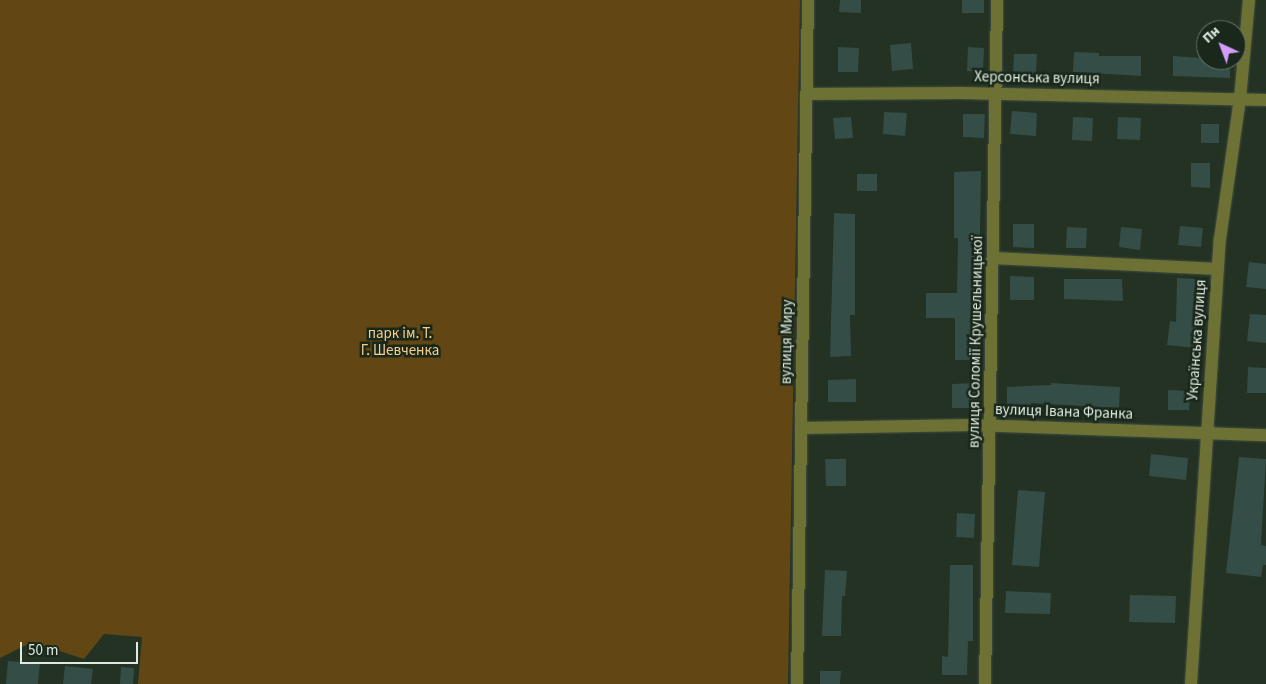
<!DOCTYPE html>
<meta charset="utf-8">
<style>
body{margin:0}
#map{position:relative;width:1266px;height:684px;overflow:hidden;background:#233223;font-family:"Source Sans 3",sans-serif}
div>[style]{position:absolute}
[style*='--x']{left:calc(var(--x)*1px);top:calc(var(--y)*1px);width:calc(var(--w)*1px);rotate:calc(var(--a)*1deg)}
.green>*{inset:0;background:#624714}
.building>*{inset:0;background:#344d47}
.roads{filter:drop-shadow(0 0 1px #414f41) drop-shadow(0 0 1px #414f41)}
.street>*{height:12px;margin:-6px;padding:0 6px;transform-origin:6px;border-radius:6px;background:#6d7133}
span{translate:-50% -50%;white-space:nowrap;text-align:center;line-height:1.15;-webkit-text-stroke:5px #19281a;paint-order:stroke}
.street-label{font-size:15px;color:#e1eae0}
.park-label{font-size:15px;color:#f7ce8c}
.north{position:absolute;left:1196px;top:20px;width:50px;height:50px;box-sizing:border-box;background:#19281a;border:1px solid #697669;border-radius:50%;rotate:317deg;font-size:14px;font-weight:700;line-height:20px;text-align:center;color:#e1eae0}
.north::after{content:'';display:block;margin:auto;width:18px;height:22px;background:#d49cfc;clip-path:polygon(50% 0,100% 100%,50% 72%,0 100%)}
.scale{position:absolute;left:20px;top:642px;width:118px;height:22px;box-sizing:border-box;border:2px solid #e1eae0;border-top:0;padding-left:6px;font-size:15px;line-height:18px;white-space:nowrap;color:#e1eae0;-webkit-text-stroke:4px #19281a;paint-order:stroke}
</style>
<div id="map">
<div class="green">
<i style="clip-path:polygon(0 0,800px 0,788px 684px,138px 684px,142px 637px,104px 634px,84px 659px,32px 642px,0 658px)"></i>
</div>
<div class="building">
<i style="clip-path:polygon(840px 0,861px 0,861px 13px,839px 12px)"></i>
<i style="clip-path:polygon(962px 0,984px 0,984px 13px,962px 13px)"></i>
<i style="clip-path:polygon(911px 43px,913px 69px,892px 71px,890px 45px)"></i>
<i style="clip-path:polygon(838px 47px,859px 48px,858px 72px,838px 72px)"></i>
<i style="clip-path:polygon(968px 47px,984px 48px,983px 72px,967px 71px)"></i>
<i style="clip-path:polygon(1074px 52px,1099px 53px,1099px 56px,1141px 56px,1141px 76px,1073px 72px)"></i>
<i style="clip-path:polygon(1014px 54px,1037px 54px,1036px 74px,1013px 73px)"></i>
<i style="clip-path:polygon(1173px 56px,1230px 60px,1230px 78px,1173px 76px)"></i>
<i style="clip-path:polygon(1012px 111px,1037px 113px,1036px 136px,1010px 134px)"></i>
<i style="clip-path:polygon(884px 112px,907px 113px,905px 136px,883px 134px)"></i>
<i style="clip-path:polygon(963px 114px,985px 114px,984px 138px,963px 137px)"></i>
<i style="clip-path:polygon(851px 117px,853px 138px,835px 139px,833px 118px)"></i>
<i style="clip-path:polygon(1073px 117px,1093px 118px,1092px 141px,1072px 140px)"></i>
<i style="clip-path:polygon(1118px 117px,1141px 118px,1140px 140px,1117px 139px)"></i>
<i style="clip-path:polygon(1201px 124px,1219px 124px,1219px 143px,1201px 143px)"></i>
<i style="clip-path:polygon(1191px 163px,1210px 163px,1210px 188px,1191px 187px)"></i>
<i style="clip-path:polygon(981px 171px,978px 360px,955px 360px,955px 318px,926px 318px,926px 293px,957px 293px,958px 238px,954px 238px,954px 172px)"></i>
<i style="clip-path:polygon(857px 174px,877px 174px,877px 191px,857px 191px)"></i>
<i style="clip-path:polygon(834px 213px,855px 214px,855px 315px,850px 315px,851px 356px,830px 357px)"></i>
<i style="clip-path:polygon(1013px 224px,1034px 224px,1034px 248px,1013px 247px)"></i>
<i style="clip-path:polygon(1180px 226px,1203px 228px,1201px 247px,1178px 245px)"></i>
<i style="clip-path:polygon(1067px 227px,1087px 228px,1086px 248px,1066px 248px)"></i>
<i style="clip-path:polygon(1121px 227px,1142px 229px,1140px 250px,1119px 247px)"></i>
<i style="clip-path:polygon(1249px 262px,1266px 264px,1266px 289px,1246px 287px)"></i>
<i style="clip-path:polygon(1010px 276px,1034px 277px,1034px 300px,1010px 300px)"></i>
<i style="clip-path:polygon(1177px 278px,1198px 279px,1196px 348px,1167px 345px,1170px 321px,1176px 322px)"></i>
<i style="clip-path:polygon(1064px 279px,1122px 279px,1123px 301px,1064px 299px)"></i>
<i style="clip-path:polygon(1250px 314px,1266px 315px,1266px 343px,1247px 341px)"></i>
<i style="clip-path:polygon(1248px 367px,1266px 368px,1266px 393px,1247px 393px)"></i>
<i style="clip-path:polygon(856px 379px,856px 402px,828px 402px,828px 380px)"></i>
<i style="clip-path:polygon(977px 383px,977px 408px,952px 408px,952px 384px)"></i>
<i style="clip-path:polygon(1051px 383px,1120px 387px,1119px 408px,1031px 403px,1031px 408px,1007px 408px,1007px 387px,1051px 385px)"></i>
<i style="clip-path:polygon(1168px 390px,1190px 391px,1189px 410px,1168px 410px)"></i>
<i style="clip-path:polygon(1151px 454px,1188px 458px,1186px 480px,1149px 476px)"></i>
<i style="clip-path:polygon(1239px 457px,1266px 459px,1261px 545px,1266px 546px,1266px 565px,1263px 565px,1261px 577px,1226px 573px)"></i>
<i style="clip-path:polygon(825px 459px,846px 459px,846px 486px,826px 486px)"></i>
<i style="clip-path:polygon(1018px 490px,1045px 492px,1039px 567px,1012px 565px)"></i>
<i style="clip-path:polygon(957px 513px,975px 514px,974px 538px,956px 537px)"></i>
<i style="clip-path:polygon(950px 565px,973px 565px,973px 641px,968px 641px,967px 675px,942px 675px,942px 656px,948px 657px)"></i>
<i style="clip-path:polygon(825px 570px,847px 571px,845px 596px,842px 596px,841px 636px,822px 636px)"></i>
<i style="clip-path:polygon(1006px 591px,1051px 593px,1050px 614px,1005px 613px)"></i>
<i style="clip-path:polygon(1130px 595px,1176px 596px,1175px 623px,1129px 622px)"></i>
<i style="clip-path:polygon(8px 661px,40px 663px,38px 684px,6px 684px)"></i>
<i style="clip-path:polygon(65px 666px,93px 669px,91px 684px,63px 684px)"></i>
<i style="clip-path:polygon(121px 667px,134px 668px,133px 684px,120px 684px)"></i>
<i style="clip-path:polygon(820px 671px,841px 671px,840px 684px,820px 684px)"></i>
</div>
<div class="roads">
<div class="street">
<i style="--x:807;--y:94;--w:154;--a:-0.4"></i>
<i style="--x:961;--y:93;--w:305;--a:1.3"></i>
<i style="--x:994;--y:258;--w:224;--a:2.8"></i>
<i style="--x:802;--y:428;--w:171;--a:-1"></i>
<i style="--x:973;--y:425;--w:293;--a:2"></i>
<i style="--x:797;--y:684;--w:684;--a:-89.08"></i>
<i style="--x:985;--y:684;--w:684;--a:-88.99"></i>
<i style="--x:1191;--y:684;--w:446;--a:-86.3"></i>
<i style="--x:1220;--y:239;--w:141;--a:-81.9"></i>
<i style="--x:1240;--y:99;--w:99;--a:-84.8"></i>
</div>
</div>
<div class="street-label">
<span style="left:1037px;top:78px;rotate:1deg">Херсонська вулиця</span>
<span style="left:1197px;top:340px;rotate:-86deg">Українська вулиця</span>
<span style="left:787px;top:342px;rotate:-89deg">вулиця Миру</span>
<span style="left:976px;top:342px;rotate:-89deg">вулиця Соломії Крушельницької</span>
<span style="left:1064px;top:412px;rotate:2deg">вулиця Івана Франка</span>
</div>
<div class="park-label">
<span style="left:400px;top:342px">парк ім. Т.<br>Г. Шевченка</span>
</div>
<div class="north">Пн</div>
<div class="scale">50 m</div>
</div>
